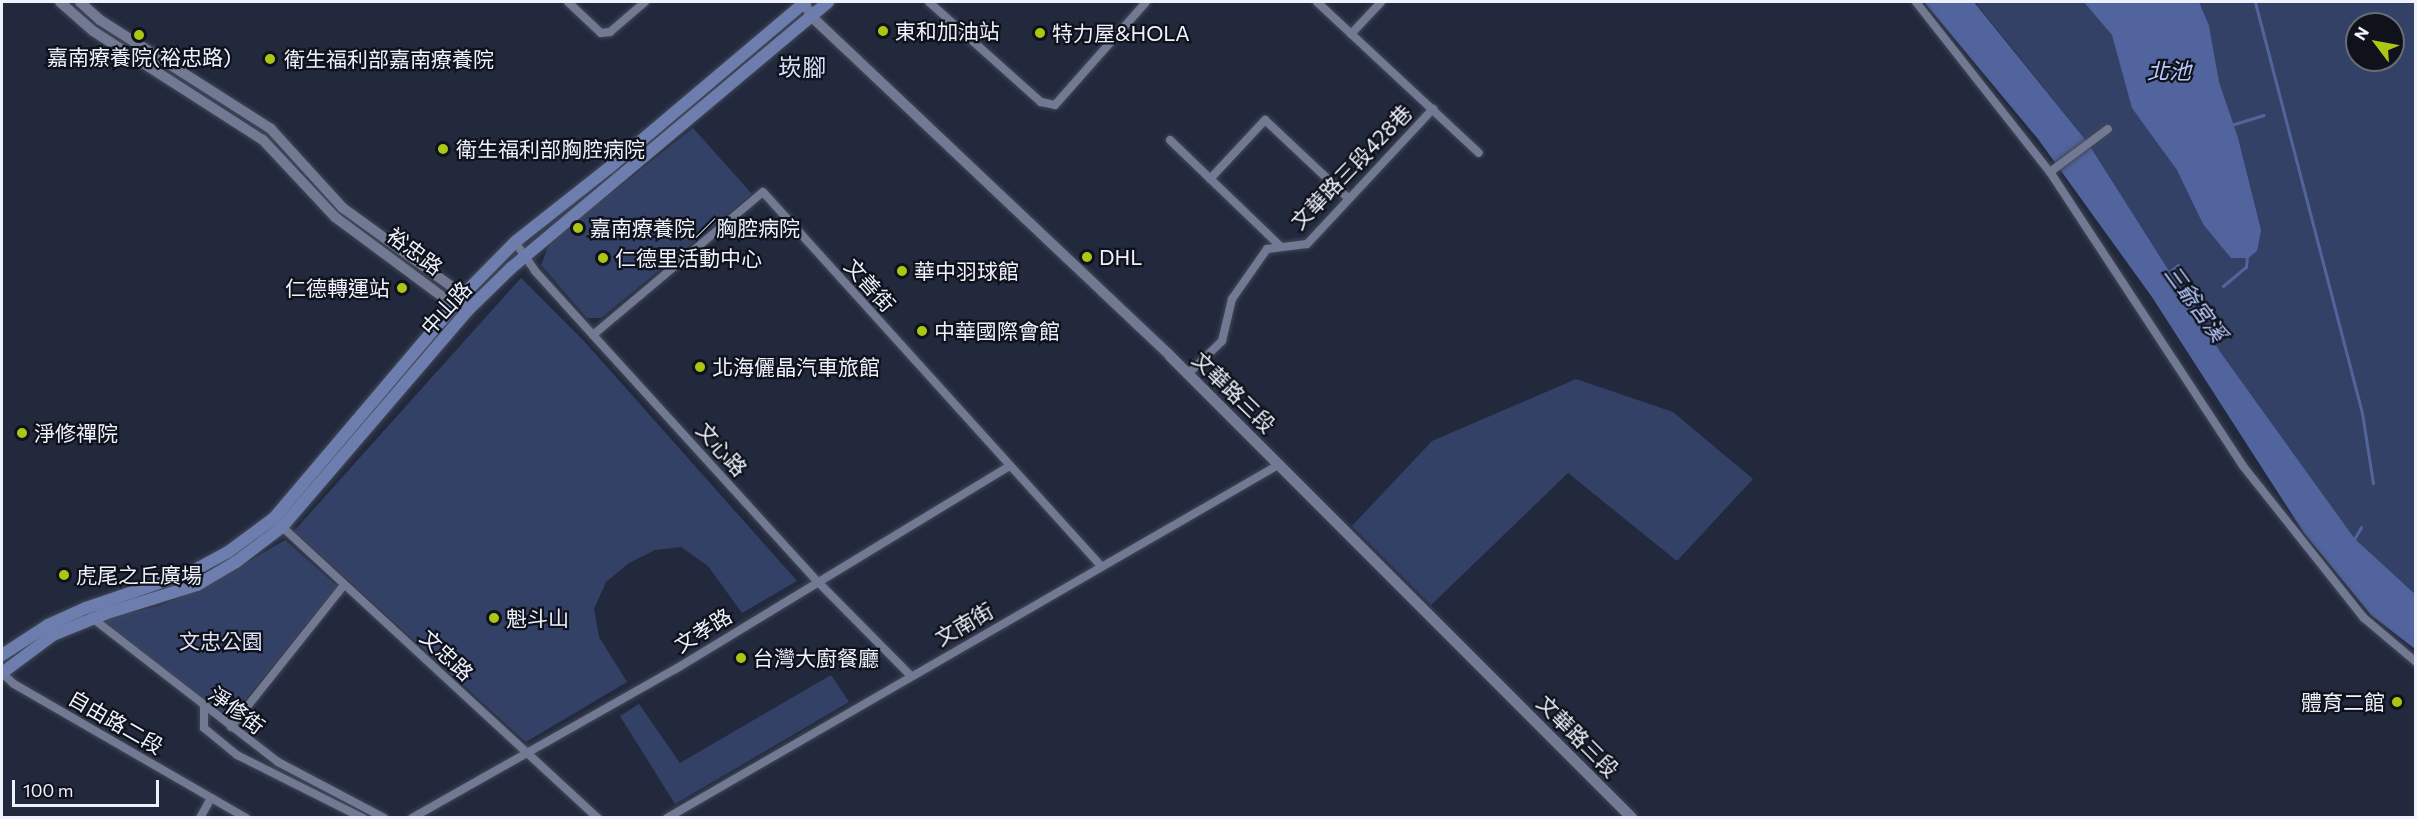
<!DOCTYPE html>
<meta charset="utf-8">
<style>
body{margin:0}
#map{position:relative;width:2417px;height:819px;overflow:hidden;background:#22293d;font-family:Commissioner,"Noto Sans TC",sans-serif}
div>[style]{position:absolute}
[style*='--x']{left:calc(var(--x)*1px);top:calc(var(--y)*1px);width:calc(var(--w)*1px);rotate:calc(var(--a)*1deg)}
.green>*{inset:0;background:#344167}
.water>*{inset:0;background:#52649d}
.stream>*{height:3px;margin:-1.5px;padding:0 1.5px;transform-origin:1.5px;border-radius:1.5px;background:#52649d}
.roads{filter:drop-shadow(0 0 2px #414757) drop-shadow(0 0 2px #414757)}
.minor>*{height:8px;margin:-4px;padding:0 4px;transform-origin:4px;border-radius:4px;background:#717a92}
.tertiary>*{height:10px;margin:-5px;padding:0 5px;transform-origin:5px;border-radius:5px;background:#717a92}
.secondary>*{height:12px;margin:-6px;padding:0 6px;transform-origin:6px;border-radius:6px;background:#6d7dae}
.dots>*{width:16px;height:16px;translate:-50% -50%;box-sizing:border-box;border:3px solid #0f121b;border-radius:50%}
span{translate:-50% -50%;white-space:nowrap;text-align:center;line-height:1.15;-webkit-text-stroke:4.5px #0f121b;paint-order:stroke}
.poi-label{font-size:21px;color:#eef2fd}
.left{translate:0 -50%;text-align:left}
.right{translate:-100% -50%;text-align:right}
.street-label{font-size:21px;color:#eef2fd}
.park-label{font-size:21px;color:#dde3f5}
.water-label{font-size:22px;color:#b9ccfe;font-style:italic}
.quarter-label{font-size:24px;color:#d6e1fb}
.frame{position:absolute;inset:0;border:3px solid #eef2fd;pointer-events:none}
.north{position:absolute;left:2345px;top:12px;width:60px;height:60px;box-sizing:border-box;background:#0f121b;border:2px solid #686c75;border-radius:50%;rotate:302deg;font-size:16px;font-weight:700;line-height:24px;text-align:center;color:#eef2fd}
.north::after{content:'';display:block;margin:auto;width:21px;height:27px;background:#abc615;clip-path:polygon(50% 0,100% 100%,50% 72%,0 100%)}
.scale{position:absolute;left:12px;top:780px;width:147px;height:27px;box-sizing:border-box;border:3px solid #eef2fd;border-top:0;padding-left:8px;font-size:18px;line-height:21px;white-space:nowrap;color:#eef2fd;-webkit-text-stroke:4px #0f121b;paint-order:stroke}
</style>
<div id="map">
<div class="green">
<i style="clip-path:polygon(evenodd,1975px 2px,2415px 2px,2415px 594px,2355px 539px,2221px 353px,2088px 143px,1975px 2px,2357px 24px,2393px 24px,2393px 60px,2357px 60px,2357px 24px)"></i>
<i style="clip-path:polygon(693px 128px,752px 194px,601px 318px,587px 318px,541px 265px,550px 242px)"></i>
<i style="clip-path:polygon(521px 278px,584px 341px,797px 581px,742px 613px,708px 566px,681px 547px,655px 550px,629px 563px,606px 582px,594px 609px,599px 637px,627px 682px,526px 742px,294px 531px)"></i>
<i style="clip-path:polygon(1576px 379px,1673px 412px,1753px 479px,1677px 561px,1568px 473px,1431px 605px,1352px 526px,1432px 441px)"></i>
<i style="clip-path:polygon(285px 540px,337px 586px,230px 719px,99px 620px,159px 606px,207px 586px)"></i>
<i style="clip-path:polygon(831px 675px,849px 702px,675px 804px,620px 716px,639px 704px,680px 763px)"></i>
</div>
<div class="water">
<i style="clip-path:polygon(1924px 2px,1974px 2px,2088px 143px,2221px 353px,2355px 539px,2415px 594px,2415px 649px,2371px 615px,2304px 533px,2152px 297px,2038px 139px)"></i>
<i style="clip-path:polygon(2084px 2px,2199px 2px,2209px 26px,2219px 82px,2238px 138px,2261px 230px,2257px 251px,2248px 258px,2231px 258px,2203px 224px,2177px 170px,2132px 108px,2112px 35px)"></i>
</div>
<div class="stream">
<i style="--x:2255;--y:2;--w:425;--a:75.4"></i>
<i style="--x:2362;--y:413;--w:71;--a:81.1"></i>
<i style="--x:2231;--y:125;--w:34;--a:-17"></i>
<i style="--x:2168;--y:273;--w:13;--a:-39"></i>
<i style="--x:2223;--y:286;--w:30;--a:-40"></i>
<i style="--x:2246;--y:267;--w:12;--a:-85"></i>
<i style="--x:2189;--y:307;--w:11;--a:-34"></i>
<i style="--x:2353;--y:541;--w:16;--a:-60"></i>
</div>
<div class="roads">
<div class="minor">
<i style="--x:568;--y:2;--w:45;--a:43.2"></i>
<i style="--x:601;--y:33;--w:9;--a:-6"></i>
<i style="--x:610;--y:32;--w:46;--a:-40.6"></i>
<i style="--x:929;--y:2;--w:150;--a:41.8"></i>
<i style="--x:1041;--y:102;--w:14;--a:12"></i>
<i style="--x:1055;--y:105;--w:137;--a:-48.5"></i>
<i style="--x:1317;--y:2;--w:221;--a:43"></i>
<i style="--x:1916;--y:2;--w:216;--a:51.8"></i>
<i style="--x:2050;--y:172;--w:352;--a:56.7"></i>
<i style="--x:2243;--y:466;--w:194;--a:51.5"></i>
<i style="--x:2364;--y:618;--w:68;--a:40.2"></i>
<i style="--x:1351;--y:34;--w:44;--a:-46.8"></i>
<i style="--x:1170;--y:140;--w:154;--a:43.9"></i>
<i style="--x:2050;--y:172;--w:72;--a:-36.6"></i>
<i style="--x:1210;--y:179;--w:81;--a:-47"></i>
<i style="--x:1265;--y:120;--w:115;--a:43.2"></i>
<i style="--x:515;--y:242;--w:35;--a:55"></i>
<i style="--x:535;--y:271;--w:86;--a:47.8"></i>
<i style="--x:593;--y:335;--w:333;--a:47.7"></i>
<i style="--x:817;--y:581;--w:132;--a:45.3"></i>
<i style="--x:593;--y:335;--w:222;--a:-40.1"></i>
<i style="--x:763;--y:192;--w:504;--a:47.89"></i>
<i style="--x:1187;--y:375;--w:49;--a:-44.2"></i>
<i style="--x:1222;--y:341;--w:43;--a:-76.6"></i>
<i style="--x:1232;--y:299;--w:61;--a:-55"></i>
<i style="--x:1267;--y:249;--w:40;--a:-7.1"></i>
<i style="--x:1307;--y:244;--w:185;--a:-47"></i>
<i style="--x:278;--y:523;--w:435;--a:42.7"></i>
<i style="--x:91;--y:617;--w:237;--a:37.8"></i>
<i style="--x:278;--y:762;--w:120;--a:27.8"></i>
<i style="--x:2;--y:673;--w:16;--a:43"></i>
<i style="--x:14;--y:684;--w:268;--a:30"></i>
<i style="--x:204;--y:707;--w:21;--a:90"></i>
<i style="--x:204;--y:728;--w:43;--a:39.3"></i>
<i style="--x:237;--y:755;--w:141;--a:26.6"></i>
<i style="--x:231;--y:727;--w:181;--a:-51.5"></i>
<i style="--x:200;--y:818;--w:23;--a:-61"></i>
<i style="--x:412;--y:818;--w:301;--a:-29.5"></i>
<i style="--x:674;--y:670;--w:392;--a:-31.3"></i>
<i style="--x:667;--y:818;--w:708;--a:-30.01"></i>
</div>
<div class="tertiary">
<i style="--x:60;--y:2;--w:44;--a:41.3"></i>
<i style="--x:93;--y:31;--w:202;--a:32.7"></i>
<i style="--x:263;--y:140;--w:105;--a:46.9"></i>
<i style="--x:335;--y:217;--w:149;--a:36.6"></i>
<i style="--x:455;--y:306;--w:14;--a:17"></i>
<i style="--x:80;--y:2;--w:27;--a:42"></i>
<i style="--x:100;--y:20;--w:203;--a:32.5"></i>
<i style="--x:271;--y:129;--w:107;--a:47.7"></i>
<i style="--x:343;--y:208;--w:148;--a:35.9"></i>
<i style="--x:463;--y:295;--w:6;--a:72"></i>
<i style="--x:804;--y:2;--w:16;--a:63"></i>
<i style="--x:811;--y:16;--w:494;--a:43.4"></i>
<i style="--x:1170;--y:356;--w:653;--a:45"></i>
</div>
<div class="secondary">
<i style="--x:2;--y:655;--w:55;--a:-33.1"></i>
<i style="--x:48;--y:625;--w:42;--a:-24.1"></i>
<i style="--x:86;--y:608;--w:111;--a:-18.9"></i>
<i style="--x:191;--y:572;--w:42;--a:-28.4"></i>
<i style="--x:228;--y:552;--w:57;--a:-36.5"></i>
<i style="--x:274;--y:518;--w:292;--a:-49.7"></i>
<i style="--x:463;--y:295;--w:74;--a:-45.5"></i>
<i style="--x:515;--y:242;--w:121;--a:-38.3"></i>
<i style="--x:610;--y:167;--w:255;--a:-40.2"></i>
<i style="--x:2;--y:673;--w:64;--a:-36.7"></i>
<i style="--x:53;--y:635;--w:58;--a:-22.2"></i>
<i style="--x:107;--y:613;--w:94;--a:-17.3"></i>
<i style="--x:197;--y:585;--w:45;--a:-30.5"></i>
<i style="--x:236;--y:562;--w:58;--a:-37.3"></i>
<i style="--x:282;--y:527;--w:286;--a:-49.4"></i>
<i style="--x:468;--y:310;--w:60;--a:-44.3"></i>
<i style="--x:511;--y:268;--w:414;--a:-40"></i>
</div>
</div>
<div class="dots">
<i style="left:883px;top:31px;background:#abc615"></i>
<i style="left:1040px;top:33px;background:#abc615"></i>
<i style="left:139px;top:35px;background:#abc615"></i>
<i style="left:270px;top:59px;background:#abc615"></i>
<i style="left:443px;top:149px;background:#abc615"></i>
<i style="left:578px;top:228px;background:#abc615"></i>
<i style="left:1087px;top:257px;background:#abc615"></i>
<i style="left:603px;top:258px;background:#abc615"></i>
<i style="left:902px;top:271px;background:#abc615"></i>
<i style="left:402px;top:288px;background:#abc615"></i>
<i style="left:922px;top:331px;background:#abc615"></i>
<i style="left:700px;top:367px;background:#abc615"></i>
<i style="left:22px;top:433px;background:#abc615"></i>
<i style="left:64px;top:575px;background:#abc615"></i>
<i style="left:494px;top:618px;background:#abc615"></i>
<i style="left:741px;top:658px;background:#abc615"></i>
<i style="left:2397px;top:702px;background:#abc615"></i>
</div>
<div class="poi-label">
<span class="left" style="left:895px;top:31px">東和加油站</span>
<span class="left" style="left:1052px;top:33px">特力屋&amp;HOLA</span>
<span style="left:139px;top:57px">嘉南療養院(裕忠路)</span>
<span class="left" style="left:284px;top:59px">衛生福利部嘉南療養院</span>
<span class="left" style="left:456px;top:149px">衛生福利部胸腔病院</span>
<span class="left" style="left:590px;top:228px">嘉南療養院／胸腔病院</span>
<span class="left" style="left:1099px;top:257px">DHL</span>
<span class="left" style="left:615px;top:258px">仁德里活動中心</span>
<span class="left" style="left:914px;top:271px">華中羽球館</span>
<span class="right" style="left:390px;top:288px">仁德轉運站</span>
<span class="left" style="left:934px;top:331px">中華國際會館</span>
<span class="left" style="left:712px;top:367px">北海儷晶汽車旅館</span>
<span class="left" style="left:34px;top:433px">淨修禪院</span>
<span class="left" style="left:76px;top:575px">虎尾之丘廣場</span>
<span class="left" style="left:506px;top:618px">魁斗山</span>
<span class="left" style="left:753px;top:658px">台灣大廚餐廳</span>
<span class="right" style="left:2385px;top:702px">體育二館</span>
</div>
<div class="street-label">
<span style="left:1351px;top:167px;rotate:-46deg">文華路三段428巷</span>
<span style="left:415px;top:251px;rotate:37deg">裕忠路</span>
<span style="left:870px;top:285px;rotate:48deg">文善街</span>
<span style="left:446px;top:308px;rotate:-48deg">中山路</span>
<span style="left:1234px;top:392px;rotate:44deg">文華路三段</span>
<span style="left:722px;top:449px;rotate:48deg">文心路</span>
<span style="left:964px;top:624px;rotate:-30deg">文南街</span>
<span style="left:703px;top:630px;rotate:-32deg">文孝路</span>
<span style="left:447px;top:655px;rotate:43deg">文忠路</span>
<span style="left:237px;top:710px;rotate:37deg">淨修街</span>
<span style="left:116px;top:722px;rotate:30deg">自由路二段</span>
<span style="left:1578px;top:736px;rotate:45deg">文華路三段</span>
</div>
<div class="park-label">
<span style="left:221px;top:641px">文忠公園</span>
</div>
<div class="water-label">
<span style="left:2169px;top:71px">北池</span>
<span style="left:2196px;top:303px;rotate:54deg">三爺宮溪</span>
</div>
<div class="quarter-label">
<span style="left:802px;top:67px">崁腳</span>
</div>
<div class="frame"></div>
<div class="north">N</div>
<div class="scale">100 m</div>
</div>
